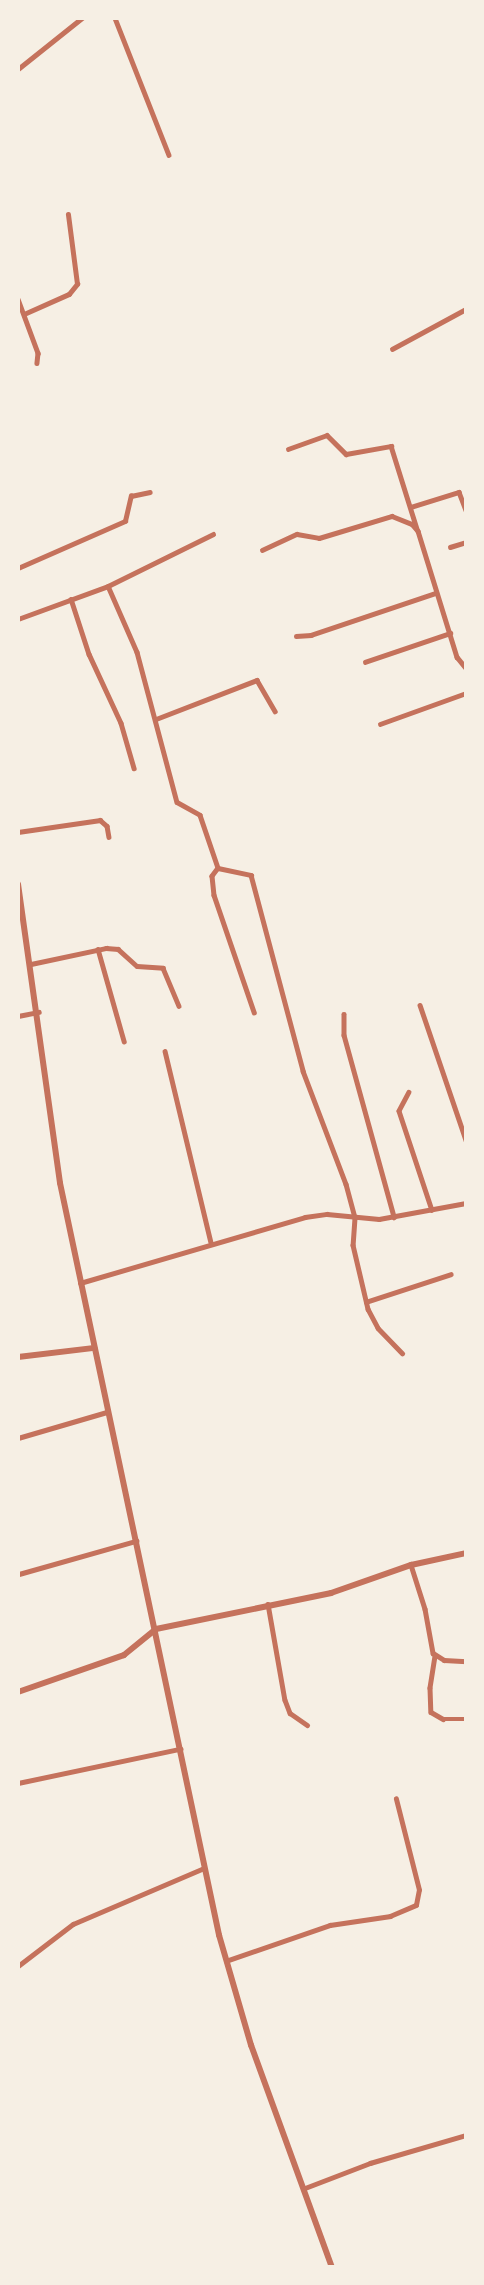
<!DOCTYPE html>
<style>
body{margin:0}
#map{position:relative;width:484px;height:2285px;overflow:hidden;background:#f6efe4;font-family:"Fira Sans Condensed",sans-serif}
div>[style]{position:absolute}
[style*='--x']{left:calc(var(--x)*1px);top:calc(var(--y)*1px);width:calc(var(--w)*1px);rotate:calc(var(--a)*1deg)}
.minor>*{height:4.5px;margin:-2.25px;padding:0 2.25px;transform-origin:2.25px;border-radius:2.25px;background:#c5725c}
.tertiary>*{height:6px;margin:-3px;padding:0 3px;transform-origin:3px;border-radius:3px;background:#c5725c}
span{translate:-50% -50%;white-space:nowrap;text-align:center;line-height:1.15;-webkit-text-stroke:4.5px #f6efe4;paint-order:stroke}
.frame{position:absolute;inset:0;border:20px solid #f6efe4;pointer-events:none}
</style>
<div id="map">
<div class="minor">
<i style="--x:115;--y:18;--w:147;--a:68.5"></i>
<i style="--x:18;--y:69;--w:82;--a:-38.6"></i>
<i style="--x:18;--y:299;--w:58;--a:69.7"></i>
<i style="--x:38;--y:353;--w:10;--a:96"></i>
<i style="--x:24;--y:314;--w:49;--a:-24"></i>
<i style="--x:69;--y:294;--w:13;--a:-51"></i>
<i style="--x:77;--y:284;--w:70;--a:-97.4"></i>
<i style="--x:392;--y:349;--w:84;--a:-28.4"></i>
<i style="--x:288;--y:449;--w:41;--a:-19.7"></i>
<i style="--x:327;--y:435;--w:27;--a:45"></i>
<i style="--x:346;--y:454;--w:46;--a:-10.1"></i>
<i style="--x:391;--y:446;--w:87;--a:72.6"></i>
<i style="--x:411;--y:507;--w:50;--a:-17.4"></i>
<i style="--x:459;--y:492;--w:19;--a:69"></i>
<i style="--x:450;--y:547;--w:17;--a:-17"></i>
<i style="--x:262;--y:550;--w:38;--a:-25"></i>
<i style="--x:297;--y:534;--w:22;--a:10"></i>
<i style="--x:319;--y:538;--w:76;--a:-16.8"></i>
<i style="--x:392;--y:516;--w:22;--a:22"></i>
<i style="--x:412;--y:524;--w:9;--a:49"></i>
<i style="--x:418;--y:531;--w:132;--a:72.8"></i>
<i style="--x:457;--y:657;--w:14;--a:51"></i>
<i style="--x:18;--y:568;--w:117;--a:-23.7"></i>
<i style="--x:125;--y:521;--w:26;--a:-77"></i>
<i style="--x:131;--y:496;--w:19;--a:-12"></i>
<i style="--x:108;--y:586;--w:117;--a:-26.3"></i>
<i style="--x:71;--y:599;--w:58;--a:71.9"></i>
<i style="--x:89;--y:654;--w:76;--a:65.1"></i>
<i style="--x:121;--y:723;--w:47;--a:73.9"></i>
<i style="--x:18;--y:619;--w:96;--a:-20.1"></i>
<i style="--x:108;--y:586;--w:72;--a:66.3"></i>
<i style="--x:137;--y:652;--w:155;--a:75.1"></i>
<i style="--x:177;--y:802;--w:26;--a:29"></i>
<i style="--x:200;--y:815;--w:56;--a:71.2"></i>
<i style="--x:218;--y:868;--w:34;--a:12"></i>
<i style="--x:251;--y:875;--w:203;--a:75.1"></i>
<i style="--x:303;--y:1071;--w:121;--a:69.2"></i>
<i style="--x:346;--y:1184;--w:35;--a:75"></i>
<i style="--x:355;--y:1218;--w:27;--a:94"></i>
<i style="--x:353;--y:1245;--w:66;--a:76.8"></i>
<i style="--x:368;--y:1309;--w:21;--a:62"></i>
<i style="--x:378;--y:1328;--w:35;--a:46"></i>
<i style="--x:296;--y:636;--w:15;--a:-4"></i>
<i style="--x:311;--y:635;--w:132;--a:-18.6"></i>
<i style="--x:365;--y:662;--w:90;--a:-18.8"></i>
<i style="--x:156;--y:719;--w:108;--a:-21.1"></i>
<i style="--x:257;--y:680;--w:36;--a:60"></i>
<i style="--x:380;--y:724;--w:91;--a:-19.8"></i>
<i style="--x:18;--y:832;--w:83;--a:-8.3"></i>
<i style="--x:100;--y:820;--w:9;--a:41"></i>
<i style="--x:107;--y:826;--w:11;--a:80"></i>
<i style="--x:218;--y:868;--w:10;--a:127"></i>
<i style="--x:212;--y:876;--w:19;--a:84"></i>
<i style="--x:214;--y:895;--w:124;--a:71.1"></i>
<i style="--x:98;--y:949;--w:96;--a:74.2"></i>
<i style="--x:31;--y:964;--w:77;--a:-12"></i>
<i style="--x:106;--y:948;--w:12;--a:5"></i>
<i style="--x:118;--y:949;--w:25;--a:42"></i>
<i style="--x:137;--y:966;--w:26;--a:4"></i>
<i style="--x:163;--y:968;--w:41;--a:67.2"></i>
<i style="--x:420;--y:1005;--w:143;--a:71.2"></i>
<i style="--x:344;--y:1014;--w:21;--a:90"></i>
<i style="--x:344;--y:1035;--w:189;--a:74.6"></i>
<i style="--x:18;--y:1016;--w:21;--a:-11"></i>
<i style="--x:165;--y:1051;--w:196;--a:76.5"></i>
<i style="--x:409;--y:1092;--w:21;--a:118"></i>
<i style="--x:399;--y:1111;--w:104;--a:71.6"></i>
<i style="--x:80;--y:1283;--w:234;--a:-16.3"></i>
<i style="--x:305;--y:1217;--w:22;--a:-8"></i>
<i style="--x:327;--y:1214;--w:52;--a:5.5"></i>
<i style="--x:379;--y:1219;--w:88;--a:-10.4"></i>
<i style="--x:366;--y:1302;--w:89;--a:-18.2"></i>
<i style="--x:18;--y:1438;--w:93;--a:-16.3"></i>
<i style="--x:411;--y:1565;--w:46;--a:72.3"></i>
<i style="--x:425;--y:1609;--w:45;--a:79.7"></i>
<i style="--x:433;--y:1653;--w:13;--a:32"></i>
<i style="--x:444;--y:1660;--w:22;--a:3"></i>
<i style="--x:19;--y:1574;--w:122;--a:-15.8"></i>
<i style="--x:268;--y:1604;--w:97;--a:80"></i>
<i style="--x:285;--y:1700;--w:14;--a:69"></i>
<i style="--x:290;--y:1713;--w:21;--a:35"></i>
<i style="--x:435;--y:1656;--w:32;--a:99"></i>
<i style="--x:430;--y:1688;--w:24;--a:88"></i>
<i style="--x:431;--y:1712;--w:14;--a:30"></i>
<i style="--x:443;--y:1719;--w:23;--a:0"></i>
<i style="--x:18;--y:1783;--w:166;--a:-11.9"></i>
<i style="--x:226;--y:1961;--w:110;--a:-19.1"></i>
<i style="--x:330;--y:1925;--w:61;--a:-8.5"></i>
<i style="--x:390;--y:1916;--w:28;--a:-23"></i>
<i style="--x:416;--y:1905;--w:15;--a:-79"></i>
<i style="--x:419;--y:1890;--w:94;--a:-104.2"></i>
<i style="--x:18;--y:1966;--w:69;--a:-37.4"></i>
<i style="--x:73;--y:1924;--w:142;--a:-23.1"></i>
<i style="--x:305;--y:2188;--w:70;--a:-21"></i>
<i style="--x:370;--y:2163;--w:100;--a:-16.3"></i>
</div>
<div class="tertiary">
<i style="--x:18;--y:884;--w:302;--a:82"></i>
<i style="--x:60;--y:1183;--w:769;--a:78.06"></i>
<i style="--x:219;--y:1935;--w:115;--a:73.8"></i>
<i style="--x:251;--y:2045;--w:236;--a:70"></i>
<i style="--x:18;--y:1357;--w:77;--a:-6.8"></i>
<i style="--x:18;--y:1692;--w:112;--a:-19.2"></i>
<i style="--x:124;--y:1655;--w:41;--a:-39.1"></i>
<i style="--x:156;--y:1629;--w:179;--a:-11.6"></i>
<i style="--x:331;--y:1593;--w:85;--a:-19.3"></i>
<i style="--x:411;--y:1565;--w:56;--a:-12.3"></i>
</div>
<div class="frame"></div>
</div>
